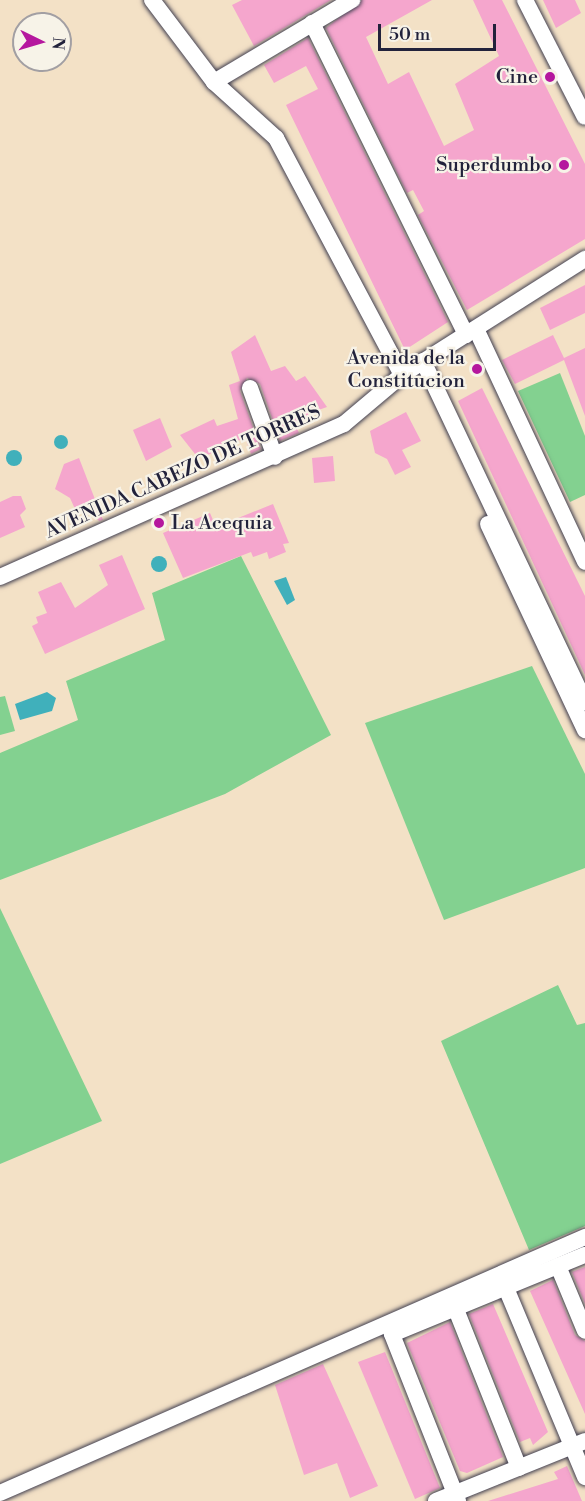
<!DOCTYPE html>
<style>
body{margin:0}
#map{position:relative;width:585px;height:1501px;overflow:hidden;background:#f3e1c6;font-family:"Libre Bodoni",serif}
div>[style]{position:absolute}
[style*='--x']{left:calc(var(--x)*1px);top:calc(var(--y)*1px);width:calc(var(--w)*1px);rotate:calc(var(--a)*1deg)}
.green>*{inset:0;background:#83d190}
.water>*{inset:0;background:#40b0bb}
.round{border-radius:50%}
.building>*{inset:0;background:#f5a6cd}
.roads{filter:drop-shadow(0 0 2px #413f50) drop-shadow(0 0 2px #413f50)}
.minor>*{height:16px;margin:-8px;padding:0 8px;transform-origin:8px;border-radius:8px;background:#fff}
.dots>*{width:16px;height:16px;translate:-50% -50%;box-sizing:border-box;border:3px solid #f7f3e8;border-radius:50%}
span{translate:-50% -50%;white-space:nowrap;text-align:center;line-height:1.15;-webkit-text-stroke:4.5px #f7f3e8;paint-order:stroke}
.poi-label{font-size:20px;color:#22223b}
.right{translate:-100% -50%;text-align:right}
.left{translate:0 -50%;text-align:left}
.street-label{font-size:20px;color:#22223b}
.north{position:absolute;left:12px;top:12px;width:60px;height:60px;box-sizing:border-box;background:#f7f3e8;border:2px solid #a29fa3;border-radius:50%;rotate:95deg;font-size:16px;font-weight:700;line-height:24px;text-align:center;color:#22223b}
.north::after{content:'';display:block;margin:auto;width:21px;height:27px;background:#b5179e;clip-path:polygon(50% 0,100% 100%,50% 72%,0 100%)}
.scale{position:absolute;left:378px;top:24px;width:118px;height:27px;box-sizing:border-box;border:3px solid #22223b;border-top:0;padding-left:8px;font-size:18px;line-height:21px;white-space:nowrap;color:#22223b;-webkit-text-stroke:4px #f7f3e8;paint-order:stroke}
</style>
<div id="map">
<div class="green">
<i style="clip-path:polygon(560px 373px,585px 436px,585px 495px,570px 502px,518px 391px)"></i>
<i style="clip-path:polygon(241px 556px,331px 735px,225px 794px,0 880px,0 753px,78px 720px,66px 681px,165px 640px,152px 593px)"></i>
<i style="clip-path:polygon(532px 666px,585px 774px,585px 868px,444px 920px,365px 723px)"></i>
<i style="clip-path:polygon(5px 696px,15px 731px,0 735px,0 697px)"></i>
<i style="clip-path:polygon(0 908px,102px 1121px,0 1164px)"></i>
<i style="clip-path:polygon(558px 985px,577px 1025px,585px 1023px,585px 1226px,529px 1250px,441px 1041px)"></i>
</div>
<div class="water">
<i class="round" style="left:54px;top:435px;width:14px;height:14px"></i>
<i class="round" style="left:6px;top:450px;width:16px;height:16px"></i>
<i class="round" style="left:151px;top:556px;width:16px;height:16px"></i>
<i style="clip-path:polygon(286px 577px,295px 600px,287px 605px,274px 581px)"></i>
<i style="clip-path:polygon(47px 692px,56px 698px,52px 711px,20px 720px,15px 704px)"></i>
</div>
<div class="building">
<i style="clip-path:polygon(242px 0,331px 0,254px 46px,232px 5px)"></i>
<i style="clip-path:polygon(362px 0,432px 0,366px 37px,388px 84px,409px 72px,444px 146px,474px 130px,455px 84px,499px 56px,473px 0,502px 0,585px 164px,585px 239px,467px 310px,418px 215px,424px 211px,413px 190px,407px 193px,326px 28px)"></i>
<i style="clip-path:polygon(543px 0,575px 0,581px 13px,556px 28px)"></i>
<i style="clip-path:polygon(308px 38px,448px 322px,405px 350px,286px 105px,318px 89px,306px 66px,274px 83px,264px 65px)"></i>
<i style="clip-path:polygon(585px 285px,585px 313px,550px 330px,540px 308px)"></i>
<i style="clip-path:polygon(255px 335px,271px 371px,285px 366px,296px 381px,305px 376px,327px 407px,310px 413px,296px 426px,299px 433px,280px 441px,260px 384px,247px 378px,240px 391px,261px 449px,251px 454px,246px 440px,223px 441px,221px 449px,203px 457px,195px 454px,180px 435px,214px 419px,217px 426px,238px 419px,229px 385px,240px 381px,231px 352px)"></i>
<i style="clip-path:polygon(553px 335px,564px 358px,585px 348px,585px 416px,564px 360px,515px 384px,502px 360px)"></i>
<i style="clip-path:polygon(482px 388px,585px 596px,585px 675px,458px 401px)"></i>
<i style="clip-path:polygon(406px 412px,421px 441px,402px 450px,411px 467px,395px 475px,387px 459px,375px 453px,370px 431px)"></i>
<i style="clip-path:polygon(160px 418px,172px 447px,146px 461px,133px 430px)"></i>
<i style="clip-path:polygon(333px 456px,335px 481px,314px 483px,312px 458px)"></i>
<i style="clip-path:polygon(79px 458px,103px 520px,99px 521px,85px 505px,75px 509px,70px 498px,55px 489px,64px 464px)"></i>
<i style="clip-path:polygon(13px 496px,21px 496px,26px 509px,20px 515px,25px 527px,0 538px,0 502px)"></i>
<i style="clip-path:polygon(273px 504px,289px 543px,283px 544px,286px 552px,269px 559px,267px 552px,253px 557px,251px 552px,183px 578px,163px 533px,210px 513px,216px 527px)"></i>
<i style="clip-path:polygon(122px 555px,145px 609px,45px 654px,32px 626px,38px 623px,36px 617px,47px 613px,38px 592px,61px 582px,75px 608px,108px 585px,99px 565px)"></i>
<i style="clip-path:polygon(585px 1267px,585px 1304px,572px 1272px)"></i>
<i style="clip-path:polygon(553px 1280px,575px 1335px,585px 1341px,585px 1414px,530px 1291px)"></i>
<i style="clip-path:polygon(493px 1304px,548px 1432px,533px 1445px,530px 1438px,520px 1442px,469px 1314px)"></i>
<i style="clip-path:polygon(450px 1322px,503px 1457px,467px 1473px,460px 1471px,407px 1343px)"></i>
<i style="clip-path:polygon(385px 1352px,440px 1488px,415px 1499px,358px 1362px)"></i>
<i style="clip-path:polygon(323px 1364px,378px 1486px,350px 1498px,337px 1463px,304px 1475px,275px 1385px)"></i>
<i style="clip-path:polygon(567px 1466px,582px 1501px,488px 1501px,558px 1479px,554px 1472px)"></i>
</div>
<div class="roads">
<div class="minor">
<i style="--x:152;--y:0;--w:103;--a:52.9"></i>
<i style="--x:214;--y:82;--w:84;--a:42.1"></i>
<i style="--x:276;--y:138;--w:268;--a:62"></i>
<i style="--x:525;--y:0;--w:131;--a:62.9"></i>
<i style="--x:312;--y:23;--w:348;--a:63.7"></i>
<i style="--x:214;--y:82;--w:161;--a:-30.7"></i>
<i style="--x:476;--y:329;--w:257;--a:64.9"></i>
<i style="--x:423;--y:361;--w:378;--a:64.6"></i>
<i style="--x:250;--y:388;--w:73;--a:70.1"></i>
<i style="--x:488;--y:524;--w:228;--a:64.8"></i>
<i style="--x:0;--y:577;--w:376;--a:-24"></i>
<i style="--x:344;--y:424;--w:76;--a:-40.2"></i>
<i style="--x:402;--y:375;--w:217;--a:-32.4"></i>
<i style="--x:558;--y:1266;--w:70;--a:67.4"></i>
<i style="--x:501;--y:1276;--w:218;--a:67.3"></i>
<i style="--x:455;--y:1307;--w:173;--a:68.3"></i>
<i style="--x:0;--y:1493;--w:639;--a:-23.63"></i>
<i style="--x:436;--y:1501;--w:161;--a:-21.9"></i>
<i style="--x:458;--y:1501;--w:180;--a:-111.6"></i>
<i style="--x:392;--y:1334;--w:209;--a:-22.3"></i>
</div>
</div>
<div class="dots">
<i style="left:550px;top:77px;background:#b5179e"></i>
<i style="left:564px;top:165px;background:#b5179e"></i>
<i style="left:477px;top:369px;background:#b5179e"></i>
<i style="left:159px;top:523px;background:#b5179e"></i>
</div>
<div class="poi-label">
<span class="right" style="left:538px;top:77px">Cine</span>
<span class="right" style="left:552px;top:165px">Superdumbo</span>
<span class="right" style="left:465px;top:370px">Avenida de la<br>Constitucion</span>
<span class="left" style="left:171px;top:523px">La Acequia</span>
</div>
<div class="street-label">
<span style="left:183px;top:472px;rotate:-24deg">AVENIDA CABEZO DE TORRES</span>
</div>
<div class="north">N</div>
<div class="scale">50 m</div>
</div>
